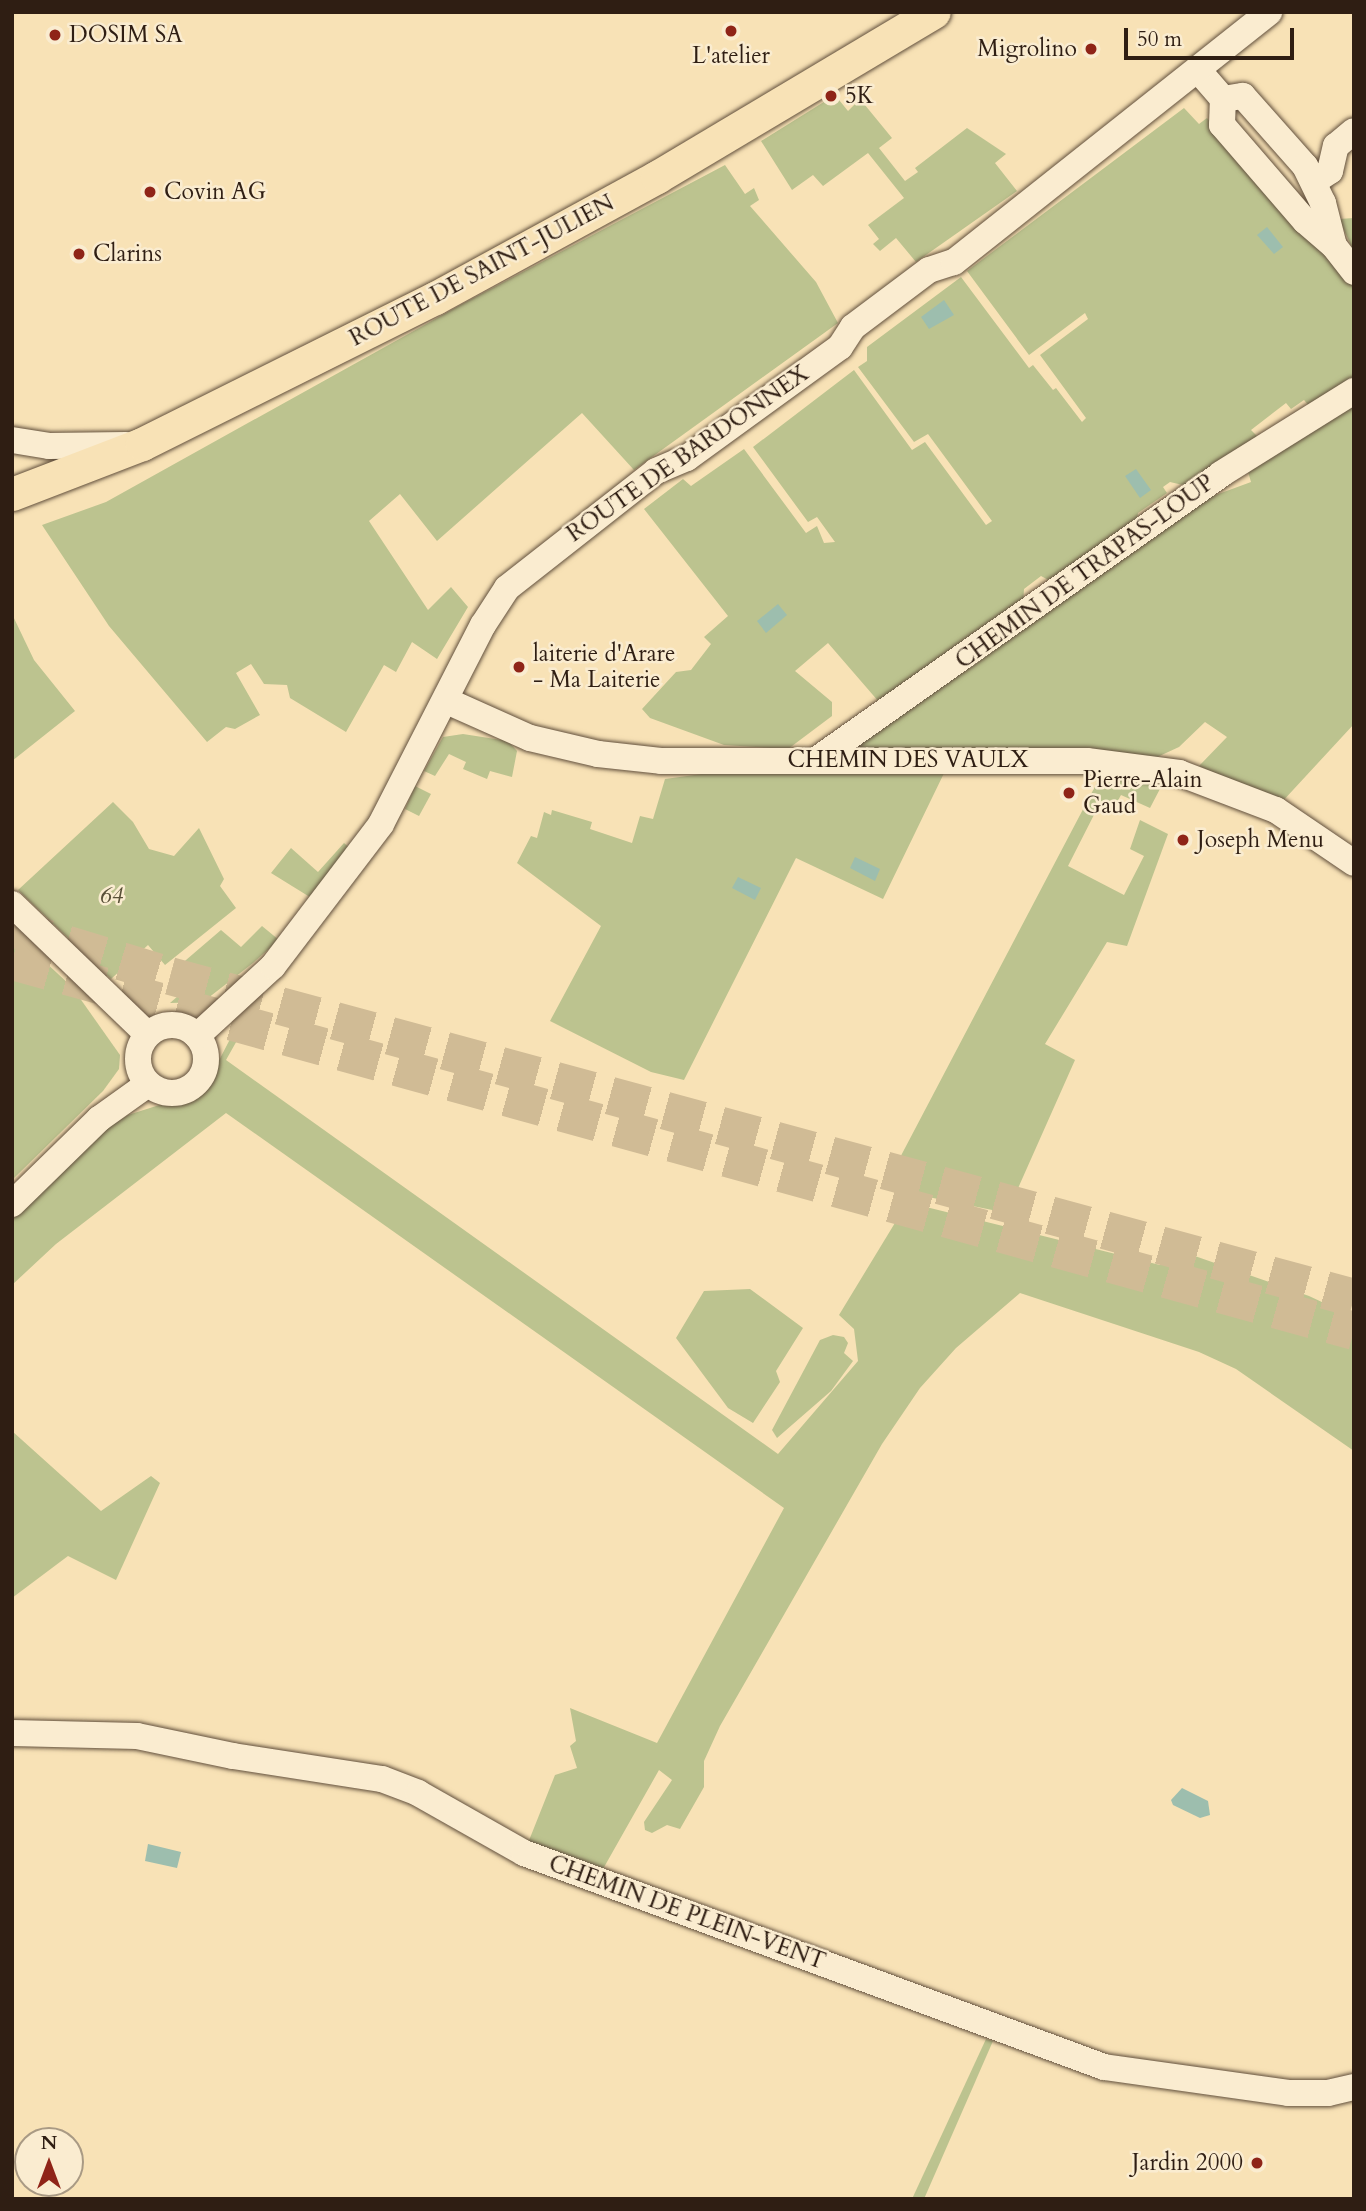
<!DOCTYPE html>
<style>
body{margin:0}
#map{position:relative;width:1366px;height:2211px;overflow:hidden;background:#f8e2b6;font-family:Cardo,serif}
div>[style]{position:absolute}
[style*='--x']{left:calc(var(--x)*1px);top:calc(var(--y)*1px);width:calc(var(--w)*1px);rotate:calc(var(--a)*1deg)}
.green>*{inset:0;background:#bcc38f}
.water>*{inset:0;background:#9dbeae}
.highway-tunnel>*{height:38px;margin-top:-19px;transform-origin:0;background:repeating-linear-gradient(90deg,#d0bb95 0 38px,transparent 0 57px)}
.roads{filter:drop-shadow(0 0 2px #614f3c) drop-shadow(0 0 2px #614f3c)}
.minor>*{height:26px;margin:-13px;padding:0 13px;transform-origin:13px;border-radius:13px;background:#faecd0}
.minor>.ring{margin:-13px;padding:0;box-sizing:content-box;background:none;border:26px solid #faecd0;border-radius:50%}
.major>*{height:33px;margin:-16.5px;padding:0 16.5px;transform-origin:16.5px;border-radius:16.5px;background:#f8e2b6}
.dots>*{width:19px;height:19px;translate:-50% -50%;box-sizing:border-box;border:4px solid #faecd0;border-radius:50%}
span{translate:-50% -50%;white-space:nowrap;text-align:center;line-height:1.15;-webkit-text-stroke:5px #faecd0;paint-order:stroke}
.poi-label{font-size:23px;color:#2f1e13}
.left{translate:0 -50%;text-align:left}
.right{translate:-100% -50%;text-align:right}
.street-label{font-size:23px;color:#2f1e13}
.park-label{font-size:23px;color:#595038;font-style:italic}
.frame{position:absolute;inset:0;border:14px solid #2f1e13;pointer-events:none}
.north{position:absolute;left:14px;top:2127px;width:70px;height:70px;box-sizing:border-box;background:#faecd0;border:2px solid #a99a84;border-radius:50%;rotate:0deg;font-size:19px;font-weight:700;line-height:28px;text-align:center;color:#2f1e13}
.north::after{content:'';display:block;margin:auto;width:24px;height:32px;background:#8f2418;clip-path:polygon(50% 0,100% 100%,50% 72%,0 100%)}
.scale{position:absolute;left:1124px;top:28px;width:170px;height:32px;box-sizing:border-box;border:4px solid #2f1e13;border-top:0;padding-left:9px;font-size:21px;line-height:24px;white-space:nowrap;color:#2f1e13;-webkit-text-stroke:5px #faecd0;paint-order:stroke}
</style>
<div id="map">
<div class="green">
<i style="clip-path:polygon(835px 95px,848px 111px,860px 99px,892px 138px,879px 148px,905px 181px,918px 172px,915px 168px,967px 128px,1006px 154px,995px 163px,1017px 191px,916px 262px,896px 238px,880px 251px,873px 244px,879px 239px,868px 225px,904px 198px,868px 153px,823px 186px,813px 175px,792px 190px,761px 141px)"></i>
<i style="clip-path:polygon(1184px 108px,1199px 124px,1207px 118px,1339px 272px,1354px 282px,1354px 380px,1310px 407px,1304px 400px,1291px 409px,1286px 403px,1251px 430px,1259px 438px,1187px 486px,1170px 482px,1163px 487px,1167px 493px,1138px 513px,1137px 521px,1054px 583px,1041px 576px,1024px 589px,1023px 605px,879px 702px,828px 643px,795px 671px,832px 702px,832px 716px,788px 749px,724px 745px,650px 718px,642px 709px,676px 672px,691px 670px,711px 644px,704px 637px,728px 616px,644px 509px,683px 479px,691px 486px,744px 449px,806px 533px,817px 526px,824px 543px,835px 542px,817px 517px,808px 522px,753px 447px,854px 370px,912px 450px,925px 442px,986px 525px,992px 521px,928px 434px,914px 442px,858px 367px,867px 361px,867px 347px,961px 277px,1029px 368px,1033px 365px,1053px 390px,1056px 388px,1082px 422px,1086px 418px,1040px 355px,1088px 319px,1085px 313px,1029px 355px,967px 271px)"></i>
<i style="clip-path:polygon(725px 165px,745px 194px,754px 188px,759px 200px,750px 206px,816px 282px,838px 323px,634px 470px,582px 413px,437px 541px,400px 494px,369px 521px,428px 610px,451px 587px,468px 607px,437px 659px,412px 642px,396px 672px,384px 665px,346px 732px,290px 698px,287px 685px,264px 684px,251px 664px,236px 673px,260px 715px,235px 729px,226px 727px,207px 742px,109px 626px,42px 525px,106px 502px,464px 303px)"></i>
<i style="clip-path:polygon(1354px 218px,1354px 252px,1339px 219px)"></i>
<i style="clip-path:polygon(1354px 399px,1354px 724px,1281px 803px,1199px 766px,1227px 737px,1205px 722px,1179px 747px,1153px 759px,850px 751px,1194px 503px,1251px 482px,1246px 465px)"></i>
<i style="clip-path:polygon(12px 614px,34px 660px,75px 711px,12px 761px)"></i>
<i style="clip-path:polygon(463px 734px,508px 741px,517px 751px,512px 777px,490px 771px,487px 779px,463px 769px,466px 762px,449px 754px,435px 776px,424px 771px,443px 737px)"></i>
<i style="clip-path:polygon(947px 767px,883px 899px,796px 858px,684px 1080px,651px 1072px,550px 1021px,601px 926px,517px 863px,531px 836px,537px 838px,544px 812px,551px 815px,552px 810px,592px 822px,590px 829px,632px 843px,640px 816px,653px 819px,665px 779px,731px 770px)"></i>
<i style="clip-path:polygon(1100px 777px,1162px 785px,1150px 808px,1121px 795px,1115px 806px,1101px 801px,1068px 866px,1124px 895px,1144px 856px,1130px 849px,1140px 820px,1168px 834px,1127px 946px,1107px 942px,1045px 1044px,1075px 1060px,1007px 1213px,884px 1188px)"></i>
<i style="clip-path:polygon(415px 786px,431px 794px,419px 816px,405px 809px)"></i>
<i style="clip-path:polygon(113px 802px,133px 822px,149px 849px,174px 856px,199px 828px,224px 879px,220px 886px,236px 908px,165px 965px,148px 945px,111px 979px,18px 890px)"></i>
<i style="clip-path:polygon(344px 843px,352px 850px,313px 899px,271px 873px,291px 848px,318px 872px)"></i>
<i style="clip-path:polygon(262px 926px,279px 940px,253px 963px,203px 1002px,170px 1003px,187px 988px,172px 972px,221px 930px,241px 947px)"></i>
<i style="clip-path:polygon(12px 931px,72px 987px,120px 1055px,119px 1069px,103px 1091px,12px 1180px)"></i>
<i style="clip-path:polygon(243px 1014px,248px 1021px,226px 1060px,778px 1454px,858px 1361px,854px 1329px,839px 1315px,901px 1213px,918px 1205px,1160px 1265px,1172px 1248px,1309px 1296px,1354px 1317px,1354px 1451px,1236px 1369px,1199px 1352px,1020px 1293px,956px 1348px,920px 1388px,882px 1444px,720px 1726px,704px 1761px,704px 1787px,680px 1829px,667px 1825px,652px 1833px,645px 1830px,644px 1822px,672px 1780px,659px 1770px,603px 1869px,528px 1843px,555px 1775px,577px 1768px,570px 1746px,576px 1741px,570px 1708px,657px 1743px,784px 1508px,226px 1113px,56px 1244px,12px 1285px,12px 1220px,98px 1134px,128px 1115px,197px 1093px,212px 1074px)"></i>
<i style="clip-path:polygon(750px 1289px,803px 1328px,776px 1371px,780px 1382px,753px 1423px,728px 1408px,676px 1338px,704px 1291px)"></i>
<i style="clip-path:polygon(833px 1335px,844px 1337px,848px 1343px,844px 1353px,853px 1361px,831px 1391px,777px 1438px,772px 1430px,820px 1340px)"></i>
<i style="clip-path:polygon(12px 1431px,101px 1511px,151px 1476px,160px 1483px,116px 1580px,68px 1556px,12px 1598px)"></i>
<i style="clip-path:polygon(986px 2039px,993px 2041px,924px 2199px,912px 2199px)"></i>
</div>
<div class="water">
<i style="clip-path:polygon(1267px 227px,1283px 247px,1274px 254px,1257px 235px)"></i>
<i style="clip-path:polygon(944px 300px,954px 315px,929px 329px,921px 317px)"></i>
<i style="clip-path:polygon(1136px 469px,1151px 490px,1140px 498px,1125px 476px)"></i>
<i style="clip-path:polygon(778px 604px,787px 615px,766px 633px,757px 621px)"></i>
<i style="clip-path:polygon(855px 857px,880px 869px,875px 881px,850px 868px)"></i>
<i style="clip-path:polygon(738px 877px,761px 888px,755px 900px,732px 888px)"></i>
<i style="clip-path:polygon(1182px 1788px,1208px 1801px,1210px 1815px,1200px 1818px,1173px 1805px,1171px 1800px)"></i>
<i style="clip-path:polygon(148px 1844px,181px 1852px,177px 1868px,145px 1861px)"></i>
</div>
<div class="highway-tunnel">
<i style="--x:12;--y:928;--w:165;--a:16.9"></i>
<i style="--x:170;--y:976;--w:1227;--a:15.21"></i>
<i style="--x:12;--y:961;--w:1392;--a:15.41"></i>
</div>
<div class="roads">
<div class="minor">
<i style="--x:1198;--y:70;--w:38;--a:49"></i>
<i style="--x:1223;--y:99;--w:20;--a:-9"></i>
<i style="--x:1243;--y:96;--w:94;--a:48.5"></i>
<i style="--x:1305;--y:166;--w:41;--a:64.1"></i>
<i style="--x:1323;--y:203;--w:44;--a:75.7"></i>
<i style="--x:1334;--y:246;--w:38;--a:-139"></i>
<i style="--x:1305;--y:221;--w:127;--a:-130.8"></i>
<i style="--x:1222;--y:125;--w:26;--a:-88"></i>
<i style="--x:1315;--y:181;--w:18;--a:-34"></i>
<i style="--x:1330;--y:171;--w:26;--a:-77"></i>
<i style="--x:1336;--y:146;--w:23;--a:-40"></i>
<i style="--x:1334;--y:246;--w:33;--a:52"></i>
<i style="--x:12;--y:440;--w:37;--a:9"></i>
<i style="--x:49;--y:446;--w:77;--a:-0.7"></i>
<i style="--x:447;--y:701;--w:91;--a:24"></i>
<i style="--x:530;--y:738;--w:70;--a:13.2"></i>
<i style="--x:598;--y:754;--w:63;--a:6.3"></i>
<i style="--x:661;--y:761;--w:426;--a:0"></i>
<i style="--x:1087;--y:761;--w:93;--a:7.4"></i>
<i style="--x:1179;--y:773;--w:104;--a:20.9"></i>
<i style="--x:1276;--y:810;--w:94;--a:34.2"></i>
<i style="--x:819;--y:758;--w:492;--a:-35.2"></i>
<i style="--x:1221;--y:474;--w:157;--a:-32"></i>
<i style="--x:12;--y:904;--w:187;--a:43.9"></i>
<i class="ring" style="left:138px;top:1025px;width:42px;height:42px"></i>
<i style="--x:197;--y:1036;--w:103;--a:-42.6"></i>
<i style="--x:273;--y:966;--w:178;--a:-52.7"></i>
<i style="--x:381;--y:824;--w:224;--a:-62.9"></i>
<i style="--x:483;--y:625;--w:44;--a:-57"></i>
<i style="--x:507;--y:588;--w:189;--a:-38.1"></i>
<i style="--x:656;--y:471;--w:34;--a:-23"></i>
<i style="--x:687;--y:458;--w:189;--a:-36"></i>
<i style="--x:840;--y:347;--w:24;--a:-57"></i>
<i style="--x:853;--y:327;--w:95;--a:-36.9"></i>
<i style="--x:929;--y:270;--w:26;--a:-18"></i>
<i style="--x:954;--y:262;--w:402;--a:-38.4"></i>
<i style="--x:12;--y:1204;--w:122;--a:-44.3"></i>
<i style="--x:99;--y:1119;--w:60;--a:-35.5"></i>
<i style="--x:12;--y:1733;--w:125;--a:1.4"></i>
<i style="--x:137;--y:1736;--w:98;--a:11.8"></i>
<i style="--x:233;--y:1756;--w:151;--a:8.8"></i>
<i style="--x:382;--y:1779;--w:39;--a:21"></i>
<i style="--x:418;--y:1793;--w:122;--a:29.5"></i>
<i style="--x:524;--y:1853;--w:618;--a:20.25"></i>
<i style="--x:1104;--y:2067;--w:186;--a:8"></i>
<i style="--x:1288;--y:2093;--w:40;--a:0"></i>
<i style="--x:1328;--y:2093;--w:27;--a:-13"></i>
</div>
<div class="major">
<i style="--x:12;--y:494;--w:139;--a:-21"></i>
<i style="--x:142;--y:444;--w:327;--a:-26.5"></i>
<i style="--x:435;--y:298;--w:253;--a:-28.6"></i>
<i style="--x:657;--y:177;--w:322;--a:-30.8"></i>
</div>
</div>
<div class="dots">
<i style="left:731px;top:31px;background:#8f2418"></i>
<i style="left:55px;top:35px;background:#8f2418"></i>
<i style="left:1091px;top:49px;background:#8f2418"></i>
<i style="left:831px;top:96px;background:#8f2418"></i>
<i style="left:150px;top:192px;background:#8f2418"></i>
<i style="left:79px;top:254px;background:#8f2418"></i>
<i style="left:519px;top:667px;background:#8f2418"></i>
<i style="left:1069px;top:793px;background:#8f2418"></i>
<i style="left:1183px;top:840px;background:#8f2418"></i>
<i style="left:1257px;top:2163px;background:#8f2418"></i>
</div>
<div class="poi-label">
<span class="left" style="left:69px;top:35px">DOSIM SA</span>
<span class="right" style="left:1077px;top:49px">Migrolino</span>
<span style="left:731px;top:56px">L'atelier</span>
<span class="left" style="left:845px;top:96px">5K</span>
<span class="left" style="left:164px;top:192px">Covin AG</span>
<span class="left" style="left:93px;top:254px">Clarins</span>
<span class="left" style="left:533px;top:667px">laiterie d'Arare<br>- Ma Laiterie</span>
<span class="left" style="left:1083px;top:793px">Pierre-Alain<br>Gaud</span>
<span class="left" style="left:1197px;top:840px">Joseph Menu</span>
<span class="right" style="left:1243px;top:2163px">Jardin 2000</span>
</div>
<div class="street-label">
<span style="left:482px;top:271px;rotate:-28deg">ROUTE DE SAINT-JULIEN</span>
<span style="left:688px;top:454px;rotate:-35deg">ROUTE DE BARDONNEX</span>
<span style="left:1085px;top:572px;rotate:-36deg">CHEMIN DE TRAPAS-LOUP</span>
<span style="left:908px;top:760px">CHEMIN DES VAULX</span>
<span style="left:687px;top:1913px;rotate:20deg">CHEMIN DE PLEIN-VENT</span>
</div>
<div class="park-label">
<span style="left:111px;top:896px">64</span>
</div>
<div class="frame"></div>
<div class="north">N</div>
<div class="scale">50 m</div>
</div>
